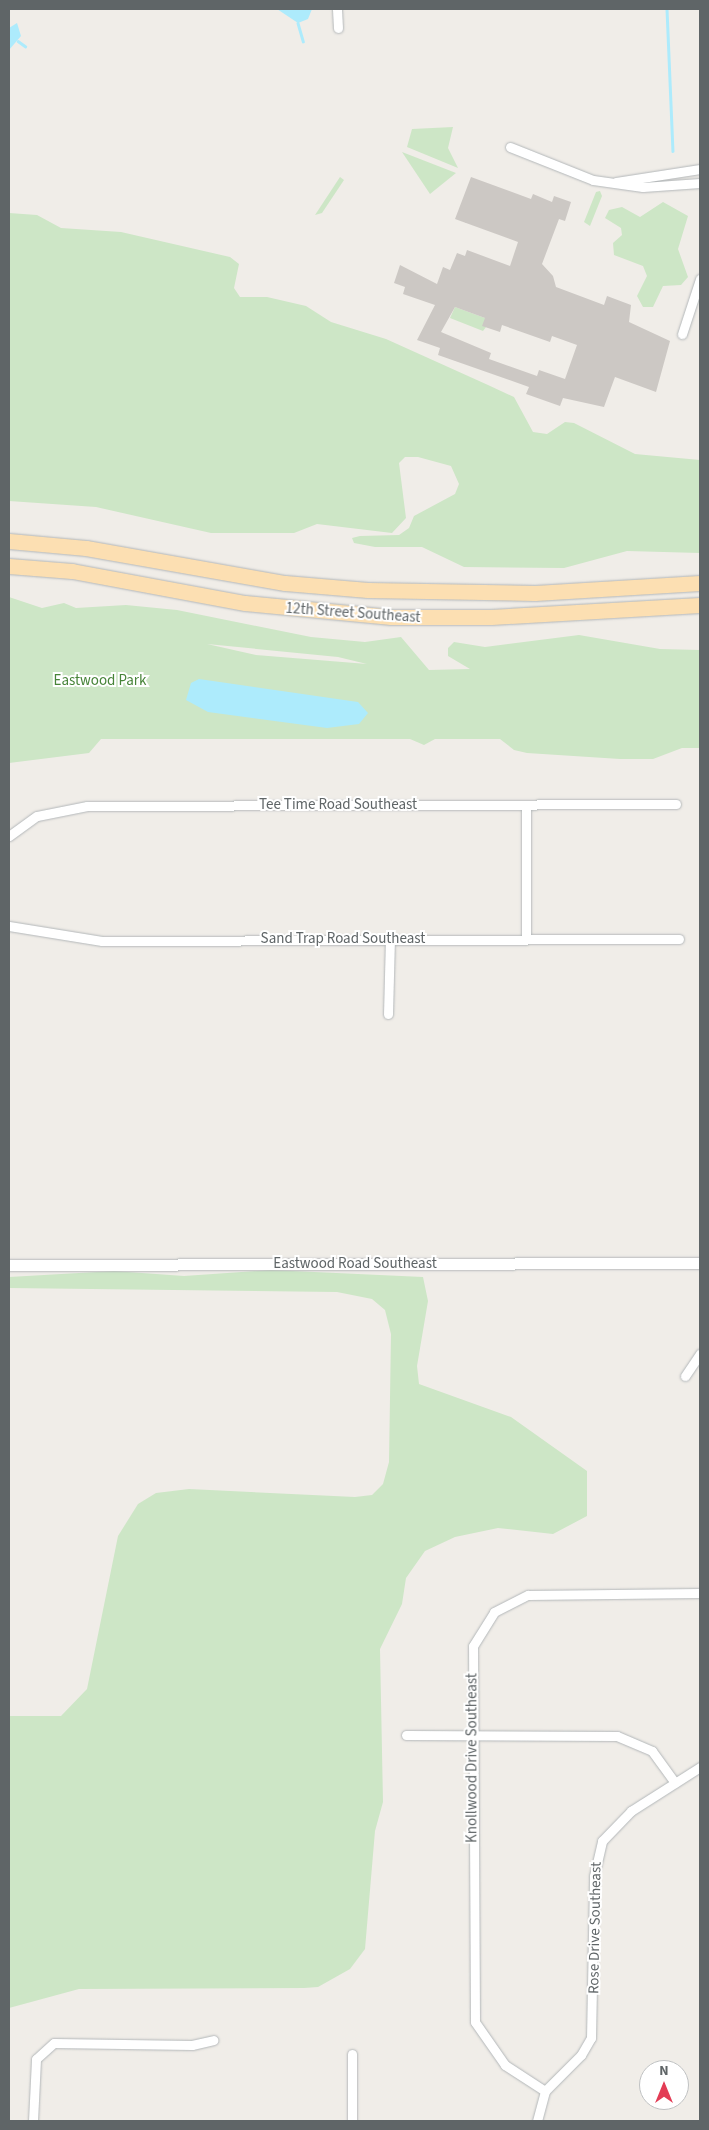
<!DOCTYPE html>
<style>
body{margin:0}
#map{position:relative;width:709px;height:2130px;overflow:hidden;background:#f0ede8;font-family:"Source Sans 3",sans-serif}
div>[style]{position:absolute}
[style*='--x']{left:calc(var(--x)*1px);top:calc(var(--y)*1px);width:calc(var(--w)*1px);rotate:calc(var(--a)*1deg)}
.green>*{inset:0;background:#cde6c6}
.water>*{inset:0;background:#adebfc}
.stream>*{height:2.5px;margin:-1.25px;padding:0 1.25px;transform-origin:1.25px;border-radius:1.25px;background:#adebfc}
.building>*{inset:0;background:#ccc8c4}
.roads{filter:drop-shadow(0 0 1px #b3b7b9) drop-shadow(0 0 1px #b3b7b9)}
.minor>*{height:9px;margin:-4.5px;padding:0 4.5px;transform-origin:4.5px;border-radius:4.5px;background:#fff}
.tertiary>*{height:11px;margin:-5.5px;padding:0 5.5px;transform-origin:5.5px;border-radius:5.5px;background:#fff}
.primary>*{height:15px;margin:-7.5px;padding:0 7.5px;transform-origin:7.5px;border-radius:7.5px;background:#fcdfb2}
span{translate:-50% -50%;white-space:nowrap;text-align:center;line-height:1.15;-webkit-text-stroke:4px #fff;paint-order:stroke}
.street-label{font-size:15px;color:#5f6567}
.park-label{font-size:15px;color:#478439}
.frame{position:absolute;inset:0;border:10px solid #5f6567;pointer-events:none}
.north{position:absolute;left:639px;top:2060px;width:50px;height:50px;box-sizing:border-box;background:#fff;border:1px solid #bfc1c2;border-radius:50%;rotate:0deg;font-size:14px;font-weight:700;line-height:20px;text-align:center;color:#5f6567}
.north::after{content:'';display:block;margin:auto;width:18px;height:22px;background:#e33c55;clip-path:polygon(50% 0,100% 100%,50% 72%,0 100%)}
</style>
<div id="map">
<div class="green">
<i style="clip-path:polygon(453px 127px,448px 148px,458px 168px,407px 147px,412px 129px)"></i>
<i style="clip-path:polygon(402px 152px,456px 173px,430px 194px)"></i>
<i style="clip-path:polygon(340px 177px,344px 180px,322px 213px,315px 215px)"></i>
<i style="clip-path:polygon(600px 191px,602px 196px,590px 226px,584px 222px,596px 192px)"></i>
<i style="clip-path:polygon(663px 202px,688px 216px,678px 249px,688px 277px,681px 285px,663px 286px,653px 307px,643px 307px,637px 296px,647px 276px,643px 266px,614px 255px,613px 243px,622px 235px,621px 228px,605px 218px,609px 210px,622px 207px,640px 217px)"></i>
<i style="clip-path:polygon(9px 213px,37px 215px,61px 228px,121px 232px,230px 257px,239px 264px,234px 288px,240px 297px,267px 297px,306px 306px,331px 322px,386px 339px,488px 385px,514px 397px,533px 432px,547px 434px,565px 422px,574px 423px,635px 454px,700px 460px,700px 553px,627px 551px,564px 568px,464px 567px,422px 547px,375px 547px,354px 543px,352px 538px,360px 536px,399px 535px,409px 528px,414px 516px,455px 494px,459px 484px,451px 466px,418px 457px,405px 457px,399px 463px,406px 518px,392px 533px,317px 524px,294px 533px,211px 533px,96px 507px,9px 501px)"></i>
<i style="clip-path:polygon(455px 307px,485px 318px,486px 327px,483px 331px,450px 318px)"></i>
<i style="clip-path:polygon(evenodd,9px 597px,42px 608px,64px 603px,76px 608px,126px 605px,177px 610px,311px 637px,365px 642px,401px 637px,429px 670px,470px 669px,448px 656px,448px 648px,454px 642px,485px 647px,579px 635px,660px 649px,700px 650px,700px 748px,682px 748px,653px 759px,620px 759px,527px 753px,514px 750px,500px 739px,435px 739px,424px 745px,410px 739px,101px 739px,89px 753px,9px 763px,9px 597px,207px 644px,338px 657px,367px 664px,256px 655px,207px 644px)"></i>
<i style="clip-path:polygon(271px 1270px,423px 1277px,428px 1301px,417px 1366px,419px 1384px,511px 1417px,587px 1471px,587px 1516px,553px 1534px,498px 1528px,455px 1537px,425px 1551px,406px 1578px,402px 1604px,380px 1649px,383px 1802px,375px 1831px,365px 1949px,350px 1969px,318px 1987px,304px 1988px,79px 1989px,9px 2008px,9px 1716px,61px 1716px,87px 1689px,118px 1536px,138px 1504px,156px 1493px,189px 1489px,355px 1497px,372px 1495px,383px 1484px,389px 1462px,391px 1334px,385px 1310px,372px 1299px,337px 1292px,9px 1288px,9px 1277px,114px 1271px,184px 1276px)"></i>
</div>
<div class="water">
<i style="clip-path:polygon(277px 9px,312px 9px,308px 19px,298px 23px)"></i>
<i style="clip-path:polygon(17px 23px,21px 36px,9px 50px,9px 28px)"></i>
<i style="clip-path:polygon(199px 679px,358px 702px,368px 713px,359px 724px,327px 728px,208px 712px,186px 700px,191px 683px)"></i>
</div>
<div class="stream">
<i style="--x:667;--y:9;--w:142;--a:87.6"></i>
<i style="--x:298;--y:23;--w:19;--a:74"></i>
<i style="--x:18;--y:41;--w:9;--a:36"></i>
</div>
<div class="building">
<i style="clip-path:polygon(evenodd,471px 177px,531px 199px,533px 194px,552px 202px,554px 196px,571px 202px,565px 221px,559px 219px,542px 264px,553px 276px,556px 287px,604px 305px,607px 296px,631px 305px,629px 322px,670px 341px,656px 392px,615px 377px,604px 407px,563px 398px,560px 406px,526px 394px,529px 387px,438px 355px,440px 348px,417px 340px,435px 305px,403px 294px,405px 287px,394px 283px,400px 265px,437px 284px,443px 267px,450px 270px,457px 253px,465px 256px,467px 250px,510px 266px,518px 242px,455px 219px,471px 177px,455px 307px,485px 318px,482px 326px,500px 332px,502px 325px,550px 342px,552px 336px,577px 345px,565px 379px,539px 370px,537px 376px,489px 359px,491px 353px,441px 332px,455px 307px)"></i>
</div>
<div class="roads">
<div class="minor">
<i style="--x:337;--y:9;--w:19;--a:87"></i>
<i style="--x:510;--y:147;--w:89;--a:21.7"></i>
<i style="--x:593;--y:180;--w:50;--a:8"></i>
<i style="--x:643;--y:187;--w:57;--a:-4"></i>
<i style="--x:616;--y:182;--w:85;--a:-8.8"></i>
<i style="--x:682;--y:334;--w:58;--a:-71.9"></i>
<i style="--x:526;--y:805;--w:134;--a:90"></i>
<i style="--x:9;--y:836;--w:34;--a:-36"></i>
<i style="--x:37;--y:816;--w:51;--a:-11.3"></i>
<i style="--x:87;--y:806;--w:589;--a:-0.19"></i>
<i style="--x:9;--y:926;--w:94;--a:9.2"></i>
<i style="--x:102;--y:941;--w:577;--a:-0.2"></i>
<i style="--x:388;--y:1014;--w:75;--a:-88.5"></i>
<i style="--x:685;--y:1376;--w:27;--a:-56"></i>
<i style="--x:406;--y:1735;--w:211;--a:0.3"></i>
<i style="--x:617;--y:1736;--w:38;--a:23"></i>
<i style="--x:652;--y:1751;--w:39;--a:54"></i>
<i style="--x:545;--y:2091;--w:48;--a:-147"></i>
<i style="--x:505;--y:2065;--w:52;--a:-124.9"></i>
<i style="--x:475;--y:2022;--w:376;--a:-90.3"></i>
<i style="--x:473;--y:1646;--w:40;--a:-58"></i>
<i style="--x:494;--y:1612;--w:38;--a:-27"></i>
<i style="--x:528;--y:1595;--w:172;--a:-0.7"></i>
<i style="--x:33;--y:2121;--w:62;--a:-87.2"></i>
<i style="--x:36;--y:2059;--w:24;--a:-42"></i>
<i style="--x:54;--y:2043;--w:138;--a:0.8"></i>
<i style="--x:192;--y:2045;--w:22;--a:-13"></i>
<i style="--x:352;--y:2121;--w:67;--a:-90"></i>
<i style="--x:537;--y:2121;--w:31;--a:-75"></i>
<i style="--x:545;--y:2091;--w:51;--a:-45"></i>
<i style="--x:581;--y:2055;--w:20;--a:-60"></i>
<i style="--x:591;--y:2038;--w:162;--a:-88.9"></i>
<i style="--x:594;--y:1876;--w:36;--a:-77"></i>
<i style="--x:602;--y:1841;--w:42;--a:-46"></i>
<i style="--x:631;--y:1811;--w:82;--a:-32.5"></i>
</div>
<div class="tertiary">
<i style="--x:9;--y:1265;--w:691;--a:-0.17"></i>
</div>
<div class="primary">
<i style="--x:9;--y:541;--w:77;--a:5.2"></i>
<i style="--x:86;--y:548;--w:202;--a:10"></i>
<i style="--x:285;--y:583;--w:83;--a:4.8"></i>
<i style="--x:368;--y:590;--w:167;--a:1"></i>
<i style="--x:535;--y:593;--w:165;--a:-3.5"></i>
<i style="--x:9;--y:566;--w:63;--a:4.5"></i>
<i style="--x:72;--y:571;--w:176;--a:10.5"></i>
<i style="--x:245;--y:603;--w:147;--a:5.5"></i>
<i style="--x:391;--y:617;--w:100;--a:0"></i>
<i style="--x:491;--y:617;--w:209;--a:-3.3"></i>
</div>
</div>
<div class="street-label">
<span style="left:353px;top:613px;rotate:4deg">12th Street Southeast</span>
<span style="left:338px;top:805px">Tee Time Road Southeast</span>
<span style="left:343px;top:939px">Sand Trap Road Southeast</span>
<span style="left:355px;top:1264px">Eastwood Road Southeast</span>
<span style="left:472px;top:1758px;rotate:-90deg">Knollwood Drive Southeast</span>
<span style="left:595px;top:1928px;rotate:-89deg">Rose Drive Southeast</span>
</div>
<div class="park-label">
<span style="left:100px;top:681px">Eastwood Park</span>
</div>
<div class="frame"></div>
<div class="north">N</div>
</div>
